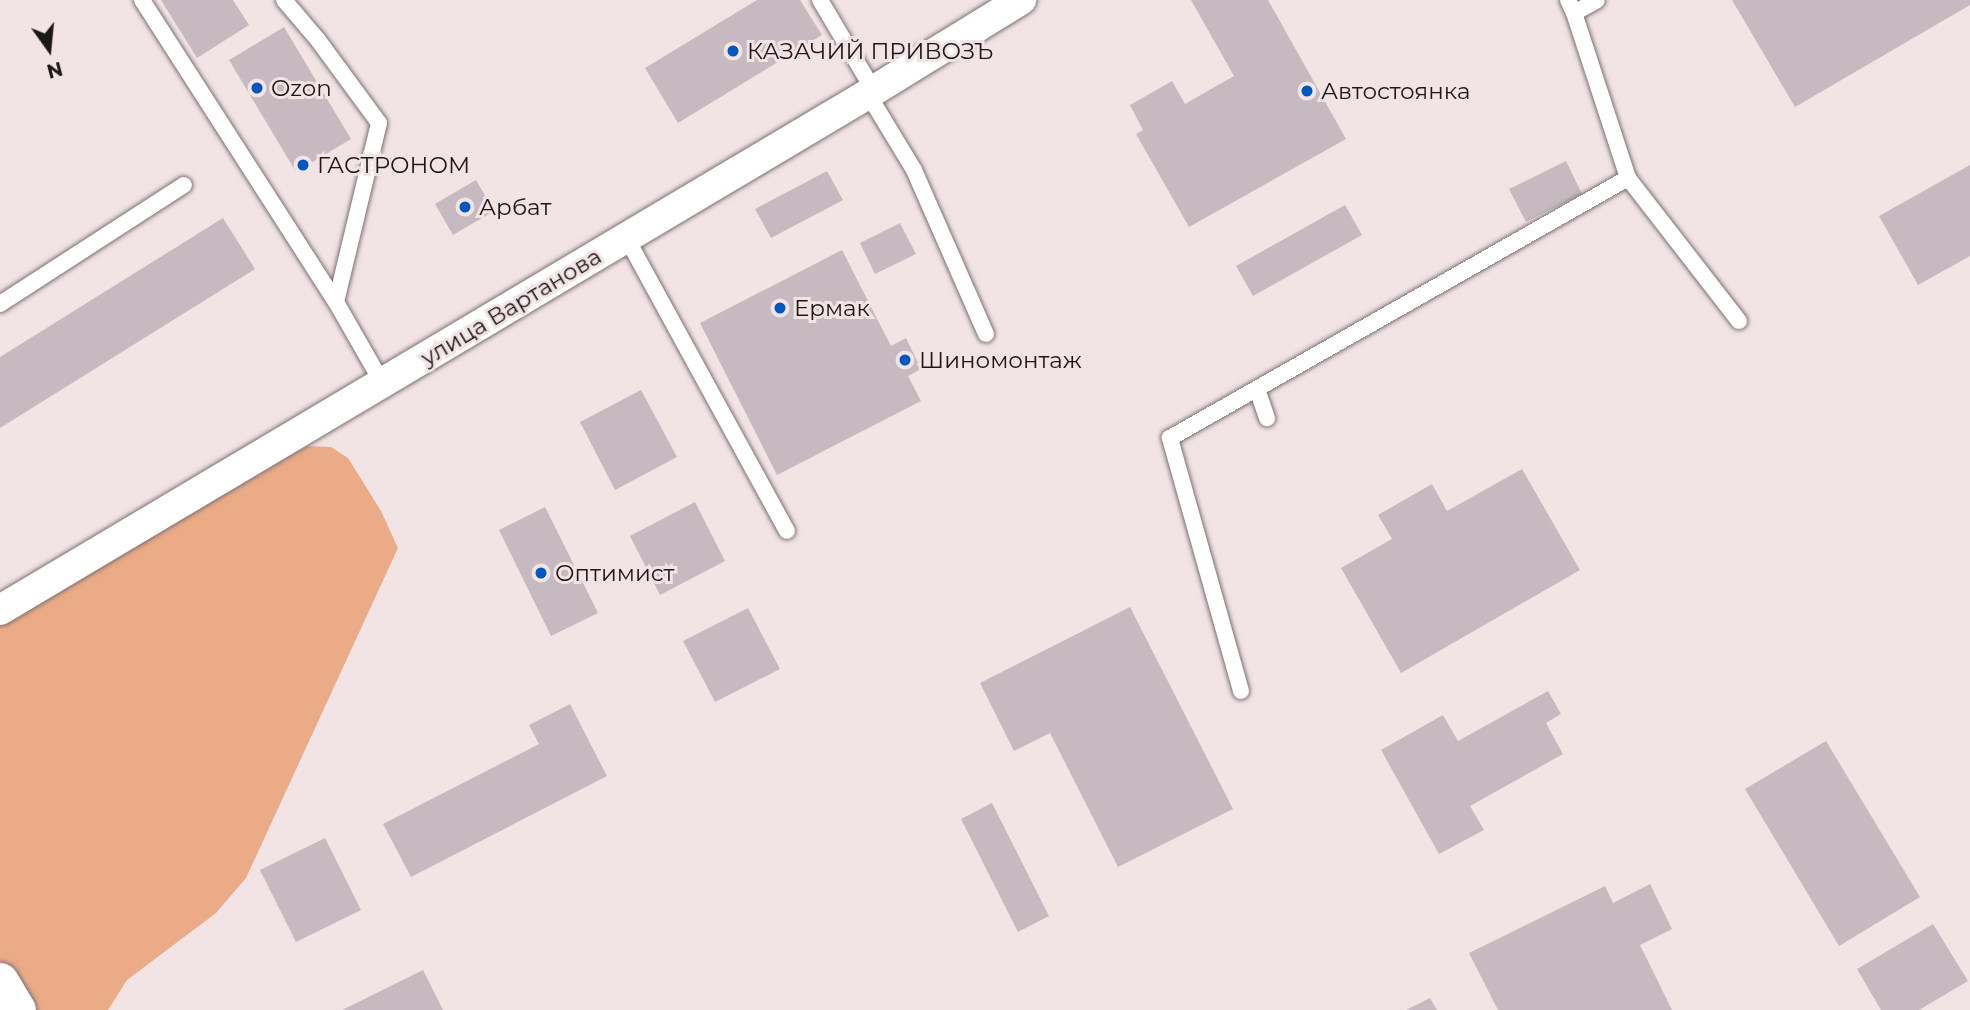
<!DOCTYPE html>
<meta charset="utf-8">
<style>
body{margin:0}
#map{position:relative;width:1970px;height:1010px;overflow:hidden;background:#f2e3e5;font-family:Montserrat,sans-serif}
div>[style]{position:absolute}
[style*='--x']{left:calc(var(--x)*1px);top:calc(var(--y)*1px);width:calc(var(--w)*1px);rotate:calc(var(--a)*1deg)}
.green>*{inset:0;background:#ebab87}
.building>*{inset:0;background:#c6bac0}
.roads{filter:drop-shadow(0 0 2px #7d7072) drop-shadow(0 0 2px #7d7072)}
.service>*{height:16px;margin:-8px;padding:0 8px;transform-origin:8px;border-radius:8px;background:#fff}
.minor>*{height:30px;margin:-15px;padding:0 15px;transform-origin:15px;border-radius:15px;background:#fff}
.secondary>*{height:38px;margin:-19px;padding:0 19px;transform-origin:19px;border-radius:19px;background:#fff}
.dots>*{width:19px;height:19px;translate:-50% -50%;box-sizing:border-box;border:4px solid #f2e3e5;border-radius:50%}
span{translate:-50% -50%;white-space:nowrap;text-align:center;line-height:1.15;-webkit-text-stroke:6px #f2e3e5;paint-order:stroke}
.poi-label{font-size:23px;color:#1c1718}
.left{translate:0 -50%;text-align:left}
.street-label{font-size:23px;color:#1c1718}
.north{position:absolute;left:14px;top:14px;width:70px;height:70px;-webkit-text-stroke:5px #f2e3e5;paint-order:stroke;rotate:165deg;font-size:19px;font-weight:700;line-height:28px;text-align:center;color:#1c1718}
.north::after{content:'';display:block;margin:auto;width:24px;height:32px;background:#1c1718;clip-path:polygon(50% 0,100% 100%,50% 72%,0 100%)}
</style>
<div id="map">
<div class="green">
<i style="clip-path:polygon(307px 446px,331px 447px,348px 458px,381px 511px,398px 548px,246px 878px,216px 913px,127px 980px,108px 1010px,28px 1010px,0 961px,0 626px)"></i>
</div>
<div class="building">
<i style="clip-path:polygon(161px 0,233px 0,249px 25px,197px 58px)"></i>
<i style="clip-path:polygon(757px 0,800px 0,822px 35px,678px 123px,645px 68px)"></i>
<i style="clip-path:polygon(1191px 0,1268px 0,1346px 139px,1189px 227px,1136px 134px,1143px 130px,1130px 105px,1172px 81px,1185px 104px,1234px 76px)"></i>
<i style="clip-path:polygon(1732px 0,1970px 0,1970px 5px,1795px 107px)"></i>
<i style="clip-path:polygon(284px 27px,351px 139px,296px 172px,229px 60px)"></i>
<i style="clip-path:polygon(1566px 161px,1582px 194px,1526px 222px,1509px 189px)"></i>
<i style="clip-path:polygon(1970px 165px,1970px 256px,1918px 285px,1879px 216px)"></i>
<i style="clip-path:polygon(827px 171px,843px 200px,771px 238px,755px 209px)"></i>
<i style="clip-path:polygon(476px 180px,494px 211px,453px 235px,435px 204px)"></i>
<i style="clip-path:polygon(1345px 205px,1362px 235px,1253px 296px,1236px 266px)"></i>
<i style="clip-path:polygon(223px 218px,255px 269px,0 428px,0 357px)"></i>
<i style="clip-path:polygon(900px 223px,916px 254px,875px 274px,860px 243px)"></i>
<i style="clip-path:polygon(842px 250px,891px 346px,906px 338px,921px 369px,908px 376px,921px 401px,777px 475px,700px 323px)"></i>
<i style="clip-path:polygon(641px 390px,677px 457px,615px 490px,580px 422px)"></i>
<i style="clip-path:polygon(1522px 469px,1580px 570px,1401px 673px,1341px 568px,1392px 539px,1378px 515px,1432px 484px,1447px 511px)"></i>
<i style="clip-path:polygon(695px 502px,725px 561px,660px 595px,630px 536px)"></i>
<i style="clip-path:polygon(545px 507px,598px 613px,551px 636px,499px 530px)"></i>
<i style="clip-path:polygon(1130px 607px,1233px 809px,1118px 867px,1050px 733px,1014px 751px,980px 683px)"></i>
<i style="clip-path:polygon(748px 608px,780px 669px,715px 702px,683px 641px)"></i>
<i style="clip-path:polygon(1548px 691px,1561px 714px,1546px 723px,1563px 754px,1470px 806px,1484px 830px,1439px 854px,1381px 750px,1443px 715px,1458px 741px)"></i>
<i style="clip-path:polygon(570px 704px,607px 776px,411px 877px,383px 824px,539px 744px,529px 725px)"></i>
<i style="clip-path:polygon(1826px 741px,1920px 897px,1839px 946px,1745px 789px)"></i>
<i style="clip-path:polygon(992px 803px,1049px 916px,1018px 932px,961px 819px)"></i>
<i style="clip-path:polygon(325px 838px,361px 910px,296px 942px,260px 870px)"></i>
<i style="clip-path:polygon(1650px 884px,1672px 929px,1640px 945px,1672px 1010px,1498px 1010px,1469px 953px,1605px 886px,1613px 903px)"></i>
<i style="clip-path:polygon(1933px 924px,1968px 981px,1919px 1010px,1881px 1010px,1857px 969px)"></i>
<i style="clip-path:polygon(423px 970px,443px 1010px,342px 1010px)"></i>
<i style="clip-path:polygon(1430px 998px,1437px 1010px,1406px 1010px)"></i>
</div>
<div class="roads">
<div class="service">
<i style="--x:142;--y:0;--w:359;--a:57.3"></i>
<i style="--x:336;--y:302;--w:95;--a:60.2"></i>
<i style="--x:284;--y:0;--w:52;--a:49.6"></i>
<i style="--x:318;--y:40;--w:103;--a:53.7"></i>
<i style="--x:379;--y:123;--w:184;--a:103.5"></i>
<i style="--x:820;--y:0;--w:106;--a:59.3"></i>
<i style="--x:1568;--y:0;--w:14;--a:65"></i>
<i style="--x:1574;--y:13;--w:26;--a:-29"></i>
<i style="--x:868;--y:94;--w:89;--a:58.8"></i>
<i style="--x:914;--y:170;--w:179;--a:66.3"></i>
<i style="--x:1628;--y:178;--w:181;--a:52.2"></i>
<i style="--x:626;--y:237;--w:335;--a:61.3"></i>
<i style="--x:0;--y:304;--w:219;--a:-32.9"></i>
<i style="--x:1257;--y:389;--w:31;--a:71"></i>
<i style="--x:1241;--y:691;--w:263;--a:-105.7"></i>
<i style="--x:1170;--y:438;--w:527;--a:-29.58"></i>
<i style="--x:1628;--y:178;--w:174;--a:-108.1"></i>
</div>
<div class="minor">
<i style="--x:0;--y:610;--w:1010;--a:-30.73"></i>
<i style="--x:868;--y:94;--w:180;--a:-31.6"></i>
</div>
<div class="secondary">
<i style="--x:0;--y:982;--w:33;--a:59"></i>
</div>
</div>
<div class="dots">
<i style="left:733px;top:51px;background:#0057c0"></i>
<i style="left:257px;top:88px;background:#0057c0"></i>
<i style="left:1307px;top:91px;background:#0057c0"></i>
<i style="left:303px;top:165px;background:#0057c0"></i>
<i style="left:465px;top:207px;background:#0057c0"></i>
<i style="left:780px;top:308px;background:#0057c0"></i>
<i style="left:905px;top:360px;background:#0057c0"></i>
<i style="left:541px;top:573px;background:#0057c0"></i>
</div>
<div class="poi-label">
<span class="left" style="left:747px;top:51px">КАЗАЧИЙ ПРИВОЗЪ</span>
<span class="left" style="left:271px;top:88px">Ozon</span>
<span class="left" style="left:1321px;top:91px">Автостоянка</span>
<span class="left" style="left:317px;top:165px">ГАСТРОНОМ</span>
<span class="left" style="left:479px;top:207px">Арбат</span>
<span class="left" style="left:794px;top:308px">Ермак</span>
<span class="left" style="left:919px;top:360px">Шиномонтаж</span>
<span class="left" style="left:555px;top:573px">Оптимист</span>
</div>
<div class="street-label">
<span style="left:511px;top:307px;rotate:-31deg">улица Вартанова</span>
</div>
<div class="north">N</div>
</div>
